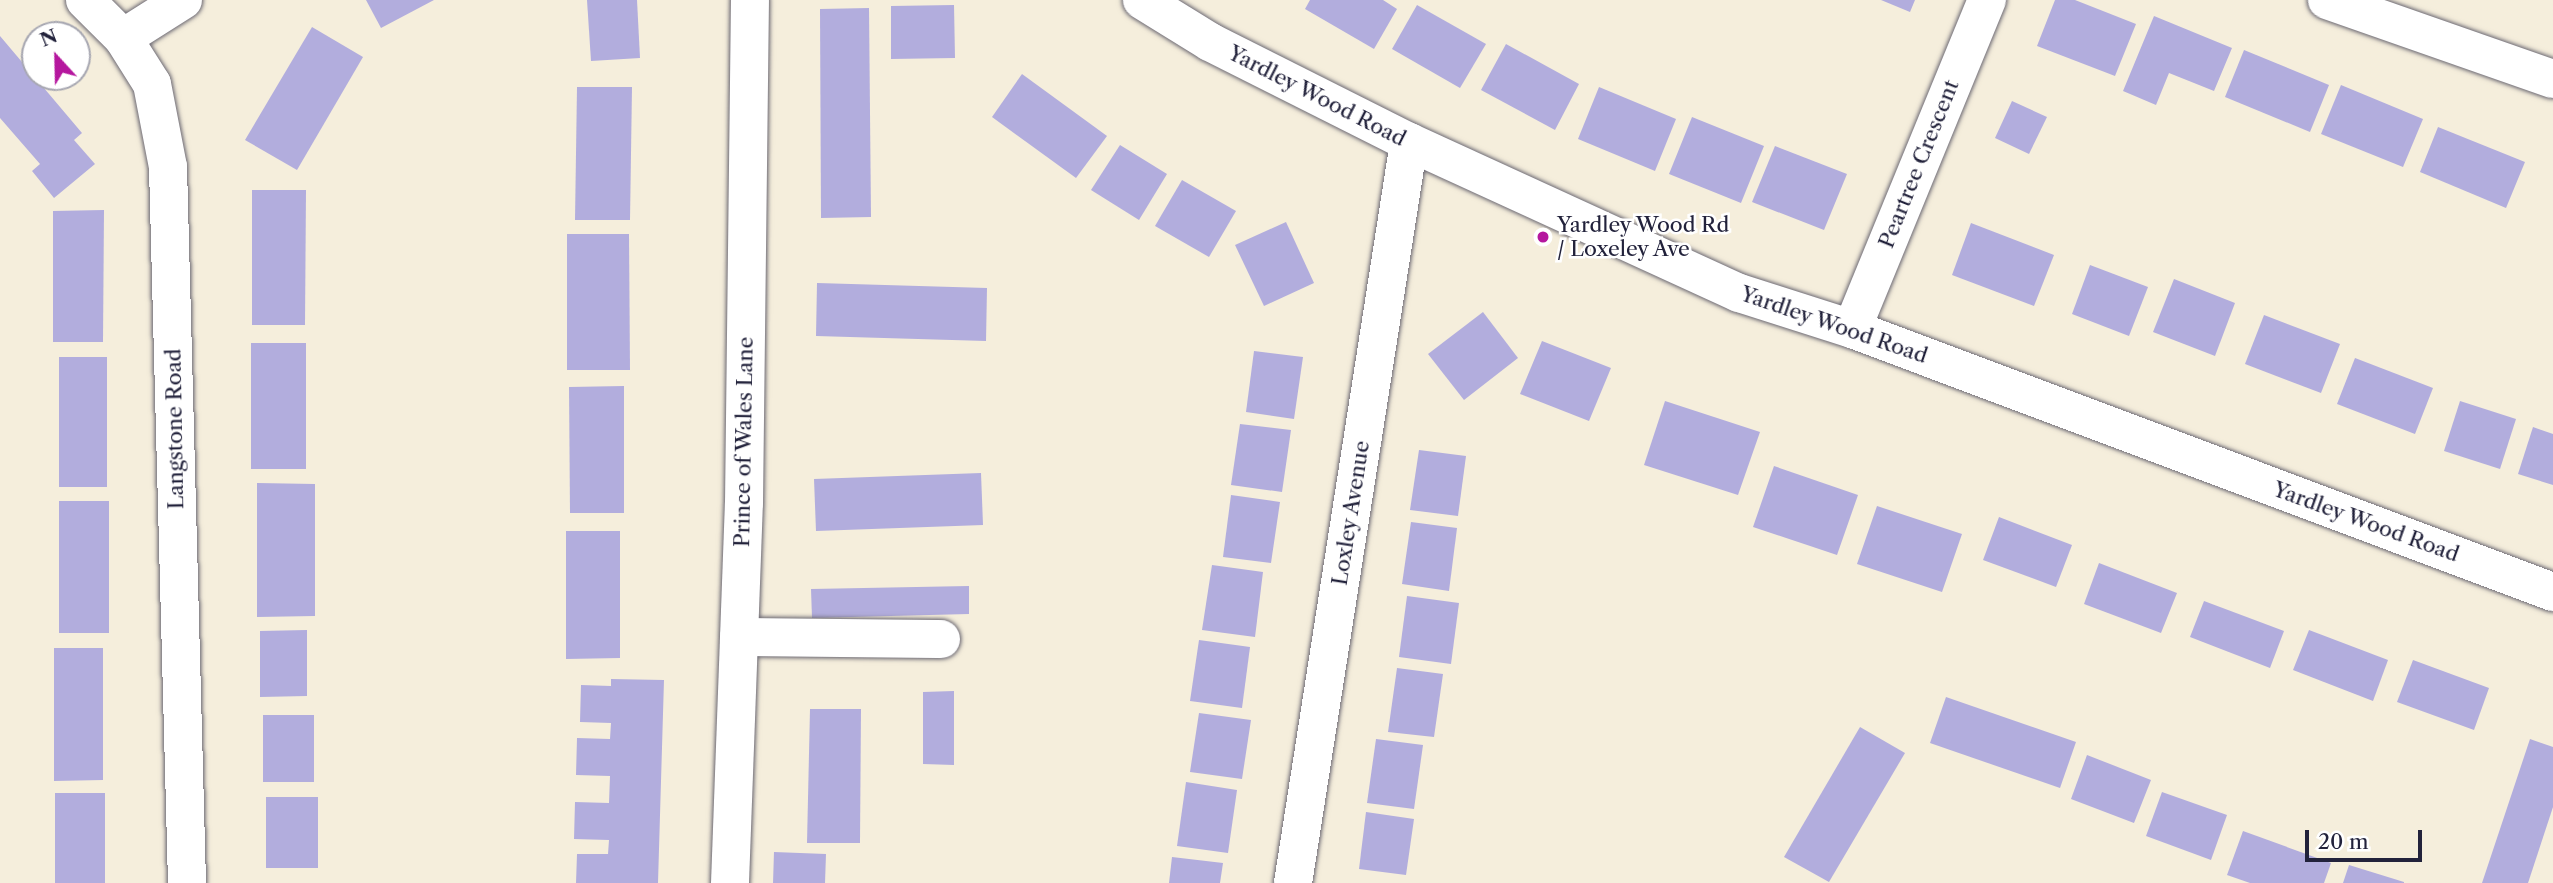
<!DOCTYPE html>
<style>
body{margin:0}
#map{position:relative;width:2553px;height:883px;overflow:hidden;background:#f5eedc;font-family:"Libre Caslon Text",serif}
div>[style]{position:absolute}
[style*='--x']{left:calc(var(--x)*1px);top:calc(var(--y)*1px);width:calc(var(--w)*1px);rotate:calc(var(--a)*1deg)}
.building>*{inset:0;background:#b2addd}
.roads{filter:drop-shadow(0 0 2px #6c6973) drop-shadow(0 0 2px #6c6973)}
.minor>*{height:38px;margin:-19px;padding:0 19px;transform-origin:19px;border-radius:19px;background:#fff}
.dots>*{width:19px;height:19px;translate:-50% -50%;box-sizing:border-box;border:4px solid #fff;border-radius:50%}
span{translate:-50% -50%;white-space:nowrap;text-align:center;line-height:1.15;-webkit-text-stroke:5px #fff;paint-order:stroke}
.street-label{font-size:21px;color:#22223b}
.poi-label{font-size:21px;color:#22223b}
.left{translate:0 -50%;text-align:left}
.north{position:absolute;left:21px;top:21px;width:70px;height:70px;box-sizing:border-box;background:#fff;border:2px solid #a7a7b1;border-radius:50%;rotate:338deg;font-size:19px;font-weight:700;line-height:28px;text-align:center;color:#22223b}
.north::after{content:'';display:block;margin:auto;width:24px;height:32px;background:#b5179e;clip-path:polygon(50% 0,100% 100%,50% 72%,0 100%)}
.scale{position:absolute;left:2305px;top:830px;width:117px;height:32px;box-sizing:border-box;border:4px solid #22223b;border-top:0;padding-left:9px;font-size:21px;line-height:24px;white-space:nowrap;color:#22223b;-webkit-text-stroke:5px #fff;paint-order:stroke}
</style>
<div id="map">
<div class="building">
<i style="clip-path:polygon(366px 0,434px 0,381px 28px)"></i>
<i style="clip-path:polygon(587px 0,637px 0,640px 58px,591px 61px)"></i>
<i style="clip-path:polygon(1310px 0,1383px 0,1397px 9px,1374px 49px,1305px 9px)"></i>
<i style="clip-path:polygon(1881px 0,1915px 0,1910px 12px)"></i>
<i style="clip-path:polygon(2055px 0,2075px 0,2136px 24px,2115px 76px,2037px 46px)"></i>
<i style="clip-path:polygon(954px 5px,955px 58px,891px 59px,891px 6px)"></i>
<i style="clip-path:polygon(1417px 5px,1486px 44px,1460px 88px,1392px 49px)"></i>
<i style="clip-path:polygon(869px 8px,871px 217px,821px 218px,820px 9px)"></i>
<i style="clip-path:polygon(2154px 16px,2232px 48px,2214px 91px,2169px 73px,2156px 105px,2123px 91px)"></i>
<i style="clip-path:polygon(312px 27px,363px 57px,297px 170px,245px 140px)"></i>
<i style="clip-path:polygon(0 36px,82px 133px,74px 140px,95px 164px,54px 198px,32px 171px,40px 164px,0 118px)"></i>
<i style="clip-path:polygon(1506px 44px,1579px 84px,1555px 130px,1481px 90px)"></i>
<i style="clip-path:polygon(2244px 50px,2329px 85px,2310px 132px,2225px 97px)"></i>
<i style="clip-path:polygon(1022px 74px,1107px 136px,1076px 178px,992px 117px)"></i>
<i style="clip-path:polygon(2341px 85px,2423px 119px,2403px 167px,2321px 134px)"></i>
<i style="clip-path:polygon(577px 87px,632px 87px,630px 220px,575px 220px)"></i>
<i style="clip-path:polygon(1599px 87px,1676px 119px,1655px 171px,1578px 139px)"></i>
<i style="clip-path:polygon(2012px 101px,2047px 117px,2029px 154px,1995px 138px)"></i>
<i style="clip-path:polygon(1692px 117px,1764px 146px,1741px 203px,1669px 174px)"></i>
<i style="clip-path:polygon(2438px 127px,2525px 162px,2506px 208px,2420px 172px)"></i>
<i style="clip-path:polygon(1120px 145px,1167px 174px,1139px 220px,1091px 190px)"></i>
<i style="clip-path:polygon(1775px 146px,1847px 174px,1824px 230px,1752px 202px)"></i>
<i style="clip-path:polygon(1182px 180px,1236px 211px,1209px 257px,1155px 226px)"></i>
<i style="clip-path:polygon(252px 190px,306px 190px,305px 325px,252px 325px)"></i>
<i style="clip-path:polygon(104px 210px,103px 342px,53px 342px,53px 211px)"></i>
<i style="clip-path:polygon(1286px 222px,1314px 283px,1264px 306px,1235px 245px)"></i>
<i style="clip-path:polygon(1971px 223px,2054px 255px,2034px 306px,1952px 275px)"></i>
<i style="clip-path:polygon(567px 234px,629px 234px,630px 370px,567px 370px)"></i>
<i style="clip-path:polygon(2090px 265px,2148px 287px,2129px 336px,2072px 314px)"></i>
<i style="clip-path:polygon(2174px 279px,2235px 303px,2215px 356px,2153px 332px)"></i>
<i style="clip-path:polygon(817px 283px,987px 288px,986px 341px,816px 336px)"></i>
<i style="clip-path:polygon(1483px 312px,1518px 358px,1464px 400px,1428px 354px)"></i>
<i style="clip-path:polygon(2264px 315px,2340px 344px,2321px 393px,2245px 364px)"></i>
<i style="clip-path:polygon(1542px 341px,1611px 368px,1589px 421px,1520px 394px)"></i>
<i style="clip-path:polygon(251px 343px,306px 343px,306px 469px,251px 469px)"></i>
<i style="clip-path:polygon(1254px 351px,1303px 357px,1294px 419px,1246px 412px)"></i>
<i style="clip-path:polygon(59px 357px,107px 357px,107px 487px,59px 487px)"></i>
<i style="clip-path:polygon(2355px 358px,2433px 388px,2415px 434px,2337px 404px)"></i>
<i style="clip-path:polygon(624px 386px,624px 513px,570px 513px,569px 387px)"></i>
<i style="clip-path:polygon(1665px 401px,1760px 432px,1738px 495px,1644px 465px)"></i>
<i style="clip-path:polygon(2460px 401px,2516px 419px,2500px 469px,2444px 451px)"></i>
<i style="clip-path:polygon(1240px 424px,1291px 430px,1282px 492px,1231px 485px)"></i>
<i style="clip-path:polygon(2533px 427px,2553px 434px,2553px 485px,2518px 474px)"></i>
<i style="clip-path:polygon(1419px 450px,1466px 456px,1458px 516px,1410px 510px)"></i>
<i style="clip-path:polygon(1774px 466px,1858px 495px,1837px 555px,1753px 527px)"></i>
<i style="clip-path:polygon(981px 473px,983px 525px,816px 531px,814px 479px)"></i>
<i style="clip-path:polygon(257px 483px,315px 484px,315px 616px,257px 617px)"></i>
<i style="clip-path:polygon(1231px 495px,1280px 502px,1271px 563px,1223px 557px)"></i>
<i style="clip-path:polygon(59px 501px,109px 501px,109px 633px,59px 633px)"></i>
<i style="clip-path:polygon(1877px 506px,1962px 534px,1942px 592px,1857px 564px)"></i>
<i style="clip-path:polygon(1999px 517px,2072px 545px,2056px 587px,1983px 560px)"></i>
<i style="clip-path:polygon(1411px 522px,1457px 528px,1449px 591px,1402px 584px)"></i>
<i style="clip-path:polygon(566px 531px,620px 531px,620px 658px,566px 659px)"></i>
<i style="clip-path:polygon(2099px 563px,2177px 593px,2161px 633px,2084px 604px)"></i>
<i style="clip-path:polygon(1212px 565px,1263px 572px,1255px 637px,1202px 630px)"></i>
<i style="clip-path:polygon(969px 586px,969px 614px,812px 618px,811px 589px)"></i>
<i style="clip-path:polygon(1407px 596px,1459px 603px,1451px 664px,1399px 657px)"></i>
<i style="clip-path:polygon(2204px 601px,2284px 631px,2270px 668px,2190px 637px)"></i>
<i style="clip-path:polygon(307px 630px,307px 696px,260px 697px,260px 631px)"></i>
<i style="clip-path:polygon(2309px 630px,2388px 660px,2373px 701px,2293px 670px)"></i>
<i style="clip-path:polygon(1199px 640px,1250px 647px,1242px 708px,1190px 701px)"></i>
<i style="clip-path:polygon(54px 648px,103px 648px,103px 780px,54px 781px)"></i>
<i style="clip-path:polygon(2413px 660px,2489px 688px,2474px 730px,2397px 702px)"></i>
<i style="clip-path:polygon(1397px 668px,1443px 674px,1434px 737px,1388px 732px)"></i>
<i style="clip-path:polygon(611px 679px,664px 680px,658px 883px,576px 883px,577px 854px,608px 854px,609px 840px,574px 839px,575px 802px,609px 803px,610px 776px,576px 775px,577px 738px,610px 739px,611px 723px,580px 722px,581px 685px,611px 686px)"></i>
<i style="clip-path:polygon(954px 691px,954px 765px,923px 764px,923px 692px)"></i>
<i style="clip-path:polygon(1946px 697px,2076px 742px,2060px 788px,1930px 743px)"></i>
<i style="clip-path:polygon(810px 709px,861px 709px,860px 843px,807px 843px)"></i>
<i style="clip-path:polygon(1199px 713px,1251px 720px,1242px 779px,1190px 772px)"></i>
<i style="clip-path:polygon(263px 715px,314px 715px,314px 782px,263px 782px)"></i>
<i style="clip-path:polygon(1860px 727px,1905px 753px,1829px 882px,1784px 857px)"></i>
<i style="clip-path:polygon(1376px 739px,1423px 745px,1414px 809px,1367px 803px)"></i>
<i style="clip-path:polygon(2530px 739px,2553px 747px,2553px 807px,2528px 883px,2482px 883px)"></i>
<i style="clip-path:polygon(2087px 755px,2151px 780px,2134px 823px,2071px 799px)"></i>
<i style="clip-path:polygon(1186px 782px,1237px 790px,1228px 853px,1177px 846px)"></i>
<i style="clip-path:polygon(2162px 792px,2227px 815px,2211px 860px,2146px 836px)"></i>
<i style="clip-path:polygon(55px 793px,105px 793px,105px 883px,55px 883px)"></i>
<i style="clip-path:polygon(266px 797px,318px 797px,318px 868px,266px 868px)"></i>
<i style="clip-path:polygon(1366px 812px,1414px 819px,1406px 875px,1359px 869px)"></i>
<i style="clip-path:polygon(2243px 831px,2331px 863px,2324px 883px,2250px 883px,2227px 875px)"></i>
<i style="clip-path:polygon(774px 852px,826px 854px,825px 883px,773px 883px)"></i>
<i style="clip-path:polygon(1172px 857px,1223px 863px,1220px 883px,1169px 883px)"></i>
<i style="clip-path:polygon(2349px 865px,2404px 882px,2404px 883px,2343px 883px)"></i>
</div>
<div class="roads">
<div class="minor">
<i style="--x:85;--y:0;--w:54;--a:45"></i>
<i style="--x:123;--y:38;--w:54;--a:57.8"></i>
<i style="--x:152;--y:84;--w:85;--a:79.1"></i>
<i style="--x:168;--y:167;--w:716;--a:88.48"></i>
<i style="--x:1142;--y:0;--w:80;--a:31.7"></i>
<i style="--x:1210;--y:42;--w:223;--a:26.7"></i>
<i style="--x:1409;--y:142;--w:363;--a:24.6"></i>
<i style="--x:1739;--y:293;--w:119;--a:17.7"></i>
<i style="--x:1852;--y:329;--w:749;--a:20.57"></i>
<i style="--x:2327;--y:0;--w:239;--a:19.3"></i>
<i style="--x:123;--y:38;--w:71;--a:-32.3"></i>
<i style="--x:1852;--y:329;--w:356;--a:-67.7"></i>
<i style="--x:739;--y:637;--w:202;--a:0.6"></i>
<i style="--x:730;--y:883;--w:380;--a:-87.9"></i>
<i style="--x:744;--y:503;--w:503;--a:-89.32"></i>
<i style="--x:1293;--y:883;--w:750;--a:-81.1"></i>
</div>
</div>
<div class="dots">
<i style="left:1543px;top:237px;background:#b5179e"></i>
</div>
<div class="street-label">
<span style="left:1317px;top:96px;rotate:27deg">Yardley Wood Road</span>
<span style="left:1919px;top:164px;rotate:-68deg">Peartree Crescent</span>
<span style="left:1834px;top:325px;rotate:19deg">Yardley Wood Road</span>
<span style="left:175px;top:429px;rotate:-91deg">Langstone Road</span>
<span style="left:744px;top:442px;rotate:-89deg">Prince of Wales Lane</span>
<span style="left:1351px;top:513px;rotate:-81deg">Loxley Avenue</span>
<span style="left:2366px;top:522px;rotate:20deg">Yardley Wood Road</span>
</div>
<div class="poi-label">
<span class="left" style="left:1557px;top:237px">Yardley Wood Rd<br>/ Loxeley Ave</span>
</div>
<div class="north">N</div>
<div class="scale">20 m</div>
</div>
